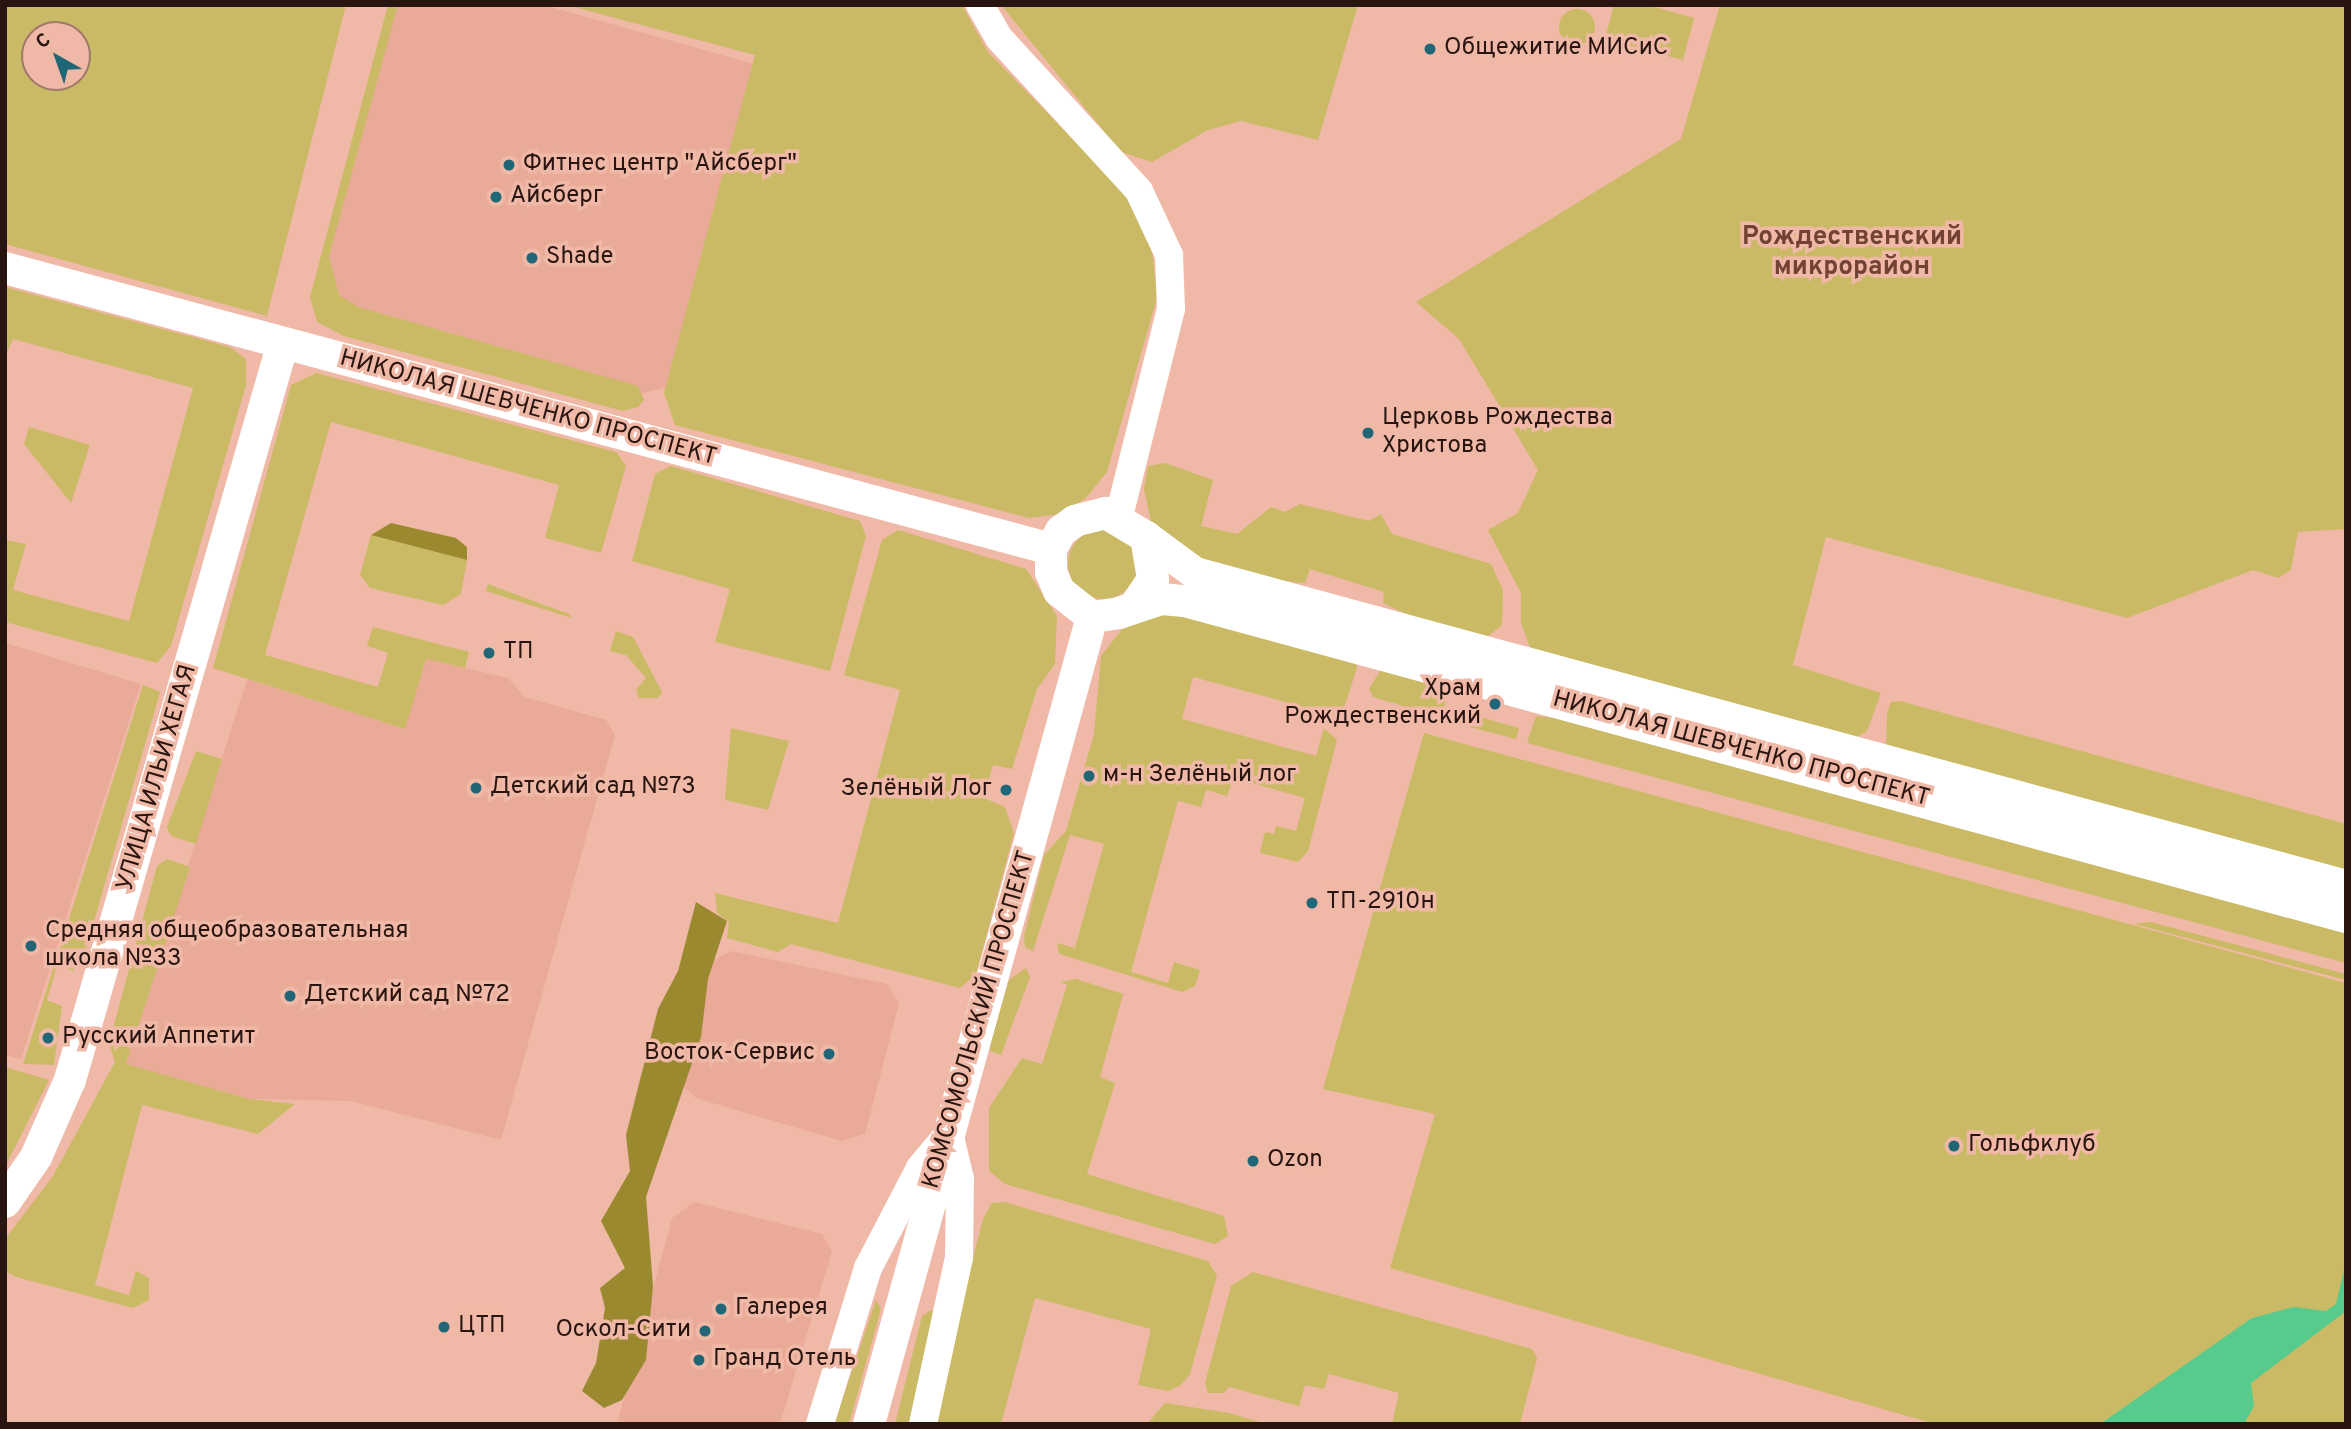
<!DOCTYPE html>
<meta charset="utf-8">
<style>
body{margin:0}
#map{position:relative;width:2351px;height:1429px;overflow:hidden;background:#f0b9a7;font-family:Overpass,sans-serif}
div>[style]{position:absolute}
[style*='--x']{left:calc(var(--x)*1px);top:calc(var(--y)*1px);width:calc(var(--w)*1px);rotate:calc(var(--a)*1deg)}
.built>*{inset:0;background:#e9ab97}
.green>*{inset:0;background:#cab965}
.round{border-radius:50%}
.forest>*{inset:0;background:#9b8930}
.water>*{inset:0;background:#57cb8e}
.tertiary>*{height:28px;margin:-14px;padding:0 14px;transform-origin:14px;border-radius:14px;background:#fff}
.secondary>*{height:32px;margin:-16px;padding:0 16px;transform-origin:16px;border-radius:16px;background:#fff}
.dots>*{width:19px;height:19px;translate:-50% -50%;box-sizing:border-box;border:4px solid #f0b9a7;border-radius:50%}
span{translate:-50% -50%;white-space:nowrap;text-align:center;line-height:1.15;-webkit-text-stroke:7px #f0b9a7;paint-order:stroke}
.poi-label{font-size:24px;color:#29150f}
.left{translate:0 -50%;text-align:left}
.right{translate:-100% -50%;text-align:right}
.street-label{font-size:24px;color:#29150f}
.neighbourhood-label{font-size:26px;color:#724335;font-weight:700}
.frame{position:absolute;inset:0;border:7px solid #29150f;pointer-events:none}
.north{position:absolute;left:21px;top:21px;width:70px;height:70px;box-sizing:border-box;background:#f0b9a7;border:2px solid #a0776a;border-radius:50%;rotate:320deg;font-size:19px;font-weight:700;line-height:28px;text-align:center;color:#29150f}
.north::after{content:'';display:block;margin:auto;width:24px;height:32px;background:#216677;clip-path:polygon(50% 0,100% 100%,50% 72%,0 100%)}
</style>
<div id="map">
<div class="built">
<i style="clip-path:polygon(394px 5px,544px 5px,761px 66px,671px 386px,632px 396px,335px 308px,325px 259px)"></i>
<i style="clip-path:polygon(5px 643px,141px 684px,21px 1059px,5px 1055px)"></i>
<i style="clip-path:polygon(426px 659px,508px 678px,525px 697px,606px 720px,615px 735px,501px 1140px,351px 1101px,249px 1099px,125px 1064px,247px 679px,404px 729px)"></i>
<i style="clip-path:polygon(731px 951px,887px 984px,899px 1004px,865px 1134px,841px 1141px,696px 1098px,679px 1083px,706px 964px)"></i>
<i style="clip-path:polygon(694px 1202px,822px 1234px,832px 1251px,780px 1424px,617px 1424px,672px 1218px)"></i>
</div>
<div class="green">
<i style="clip-path:polygon(evenodd,5px 5px,346px 5px,267px 316px,5px 244px,5px 5px,35px 35px,77px 35px,77px 77px,35px 77px,35px 35px)"></i>
<i style="clip-path:polygon(388px 5px,398px 5px,329px 256px,339px 295px,358px 307px,638px 386px,644px 400px,638px 407px,623px 411px,344px 336px,317px 322px,310px 297px)"></i>
<i style="clip-path:polygon(566px 5px,962px 5px,988px 52px,1129px 197px,1151px 239px,1157px 298px,1107px 472px,1085px 499px,1059px 514px,1029px 518px,675px 425px,664px 393px,755px 55px)"></i>
<i style="clip-path:polygon(1001px 5px,1358px 5px,1318px 140px,1241px 121px,1208px 130px,1152px 162px,1121px 152px)"></i>
<i style="clip-path:polygon(1614px 5px,1647px 5px,1694px 18px,1683px 60px,1605px 39px)"></i>
<i style="clip-path:polygon(1720px 5px,2346px 5px,2346px 529px,2298px 532px,2291px 570px,2278px 578px,2253px 570px,2127px 618px,1826px 537px,1793px 665px,1881px 693px,1867px 731px,1856px 738px,1541px 656px,1530px 647px,1521px 623px,1521px 593px,1488px 530px,1518px 513px,1538px 470px,1459px 339px,1416px 302px,1681px 139px)"></i>
<i class="round" style="left:1559px;top:9px;width:36px;height:36px"></i>
<i style="clip-path:polygon(5px 287px,230px 347px,246px 359px,246px 385px,171px 646px,157px 663px,5px 622px,5px 540px,26px 544px,13px 590px,129px 621px,193px 388px,13px 339px,5px 357px)"></i>
<i style="clip-path:polygon(316px 373px,616px 452px,626px 466px,601px 553px,545px 538px,559px 485px,331px 422px,265px 655px,378px 687px,388px 653px,367px 646px,373px 627px,469px 652px,465px 668px,426px 659px,405px 729px,213px 668px,291px 385px)"></i>
<i style="clip-path:polygon(29px 427px,90px 445px,71px 503px,24px 444px)"></i>
<i style="clip-path:polygon(1165px 463px,1213px 480px,1201px 526px,1237px 534px,1271px 507px,1285px 512px,1300px 504px,1369px 521px,1381px 514px,1392px 534px,1491px 564px,1503px 590px,1502px 625px,1486px 638px,1431px 626px,1383px 603px,1384px 592px,1310px 569px,1305px 583px,1259px 579px,1192px 560px,1152px 526px,1144px 489px,1148px 466px)"></i>
<i style="clip-path:polygon(671px 466px,860px 521px,866px 536px,830px 671px,715px 642px,730px 589px,632px 561px,655px 474px)"></i>
<i class="round" style="left:1068px;top:529px;width:70px;height:70px"></i>
<i style="clip-path:polygon(898px 530px,1026px 569px,1057px 616px,1055px 664px,1037px 689px,1012px 769px,993px 765px,984px 798px,1005px 807px,1014px 833px,976px 974px,960px 988px,791px 944px,778px 952px,727px 938px,729px 922px,717px 913px,715px 893px,838px 923px,900px 690px,844px 675px,882px 540px)"></i>
<i style="clip-path:polygon(371px 535px,467px 560px,461px 594px,443px 605px,370px 588px,360px 575px)"></i>
<i style="clip-path:polygon(488px 584px,569px 614px,572px 618px,486px 591px)"></i>
<i style="clip-path:polygon(1159px 610px,1354px 660px,1357px 668px,1341px 717px,1193px 677px,1182px 719px,1316px 756px,1324px 728px,1337px 740px,1308px 851px,1298px 862px,1260px 853px,1265px 832px,1274px 834px,1276px 826px,1296px 831px,1305px 798px,1233px 778px,1227px 796px,1206px 790px,1201px 807px,1178px 801px,1131px 972px,1168px 983px,1174px 962px,1200px 970px,1195px 986px,1182px 992px,1059px 954px,1057px 943px,1075px 948px,1104px 844px,1070px 835px,1033px 951px,1025px 947px,1024px 936px,1044px 855px,1066px 831px,1094px 734px,1101px 656px,1130px 619px)"></i>
<i style="clip-path:polygon(616px 631px,633px 637px,662px 692px,658px 698px,639px 698px,636px 690px,646px 678px,626px 655px,610px 651px)"></i>
<i style="clip-path:polygon(1383px 666px,1422px 676px,1446px 693px,1444px 718px,1373px 697px,1369px 689px)"></i>
<i style="clip-path:polygon(143px 685px,160px 692px,87px 946px,73px 971px,57px 966px,47px 1000px,62px 1006px,54px 1065px,23px 1064px)"></i>
<i style="clip-path:polygon(1900px 701px,2346px 824px,2346px 875px,1886px 748px,1887px 713px,1891px 702px)"></i>
<i style="clip-path:polygon(1461px 712px,1519px 728px,1516px 739px,1458px 724px)"></i>
<i style="clip-path:polygon(1536px 716px,1572px 720px,2346px 929px,2346px 963px,1527px 743px)"></i>
<i style="clip-path:polygon(731px 728px,789px 741px,768px 810px,725px 800px)"></i>
<i style="clip-path:polygon(1424px 733px,2346px 983px,2346px 1424px,1935px 1424px,1390px 1268px,1435px 1114px,1323px 1089px)"></i>
<i style="clip-path:polygon(196px 751px,222px 759px,196px 844px,171px 836px,167px 827px)"></i>
<i style="clip-path:polygon(167px 859px,190px 867px,126px 1064px,249px 1099px,295px 1104px,258px 1134px,142px 1105px,95px 1285px,129px 1295px,136px 1271px,149px 1278px,149px 1300px,133px 1308px,16px 1277px,5px 1271px,5px 1239px,53px 1176px,115px 1062px,109px 1043px,157px 866px)"></i>
<i style="clip-path:polygon(2151px 922px,2346px 974px,2346px 980px,2134px 924px)"></i>
<i style="clip-path:polygon(1026px 968px,1030px 977px,1001px 1055px,990px 1051px,991px 1041px,1009px 980px)"></i>
<i style="clip-path:polygon(1076px 979px,1123px 994px,1100px 1077px,1115px 1083px,1087px 1174px,1224px 1216px,1228px 1236px,1215px 1244px,1005px 1184px,989px 1171px,989px 1108px,1022px 1058px,1042px 1064px,1067px 985px,1060px 982px)"></i>
<i style="clip-path:polygon(5px 1067px,49px 1080px,5px 1167px)"></i>
<i style="clip-path:polygon(1004px 1202px,1208px 1261px,1217px 1276px,1190px 1374px,1181px 1385px,1168px 1391px,1138px 1385px,1151px 1329px,1035px 1298px,1001px 1424px,931px 1424px,983px 1219px,992px 1203px)"></i>
<i style="clip-path:polygon(1253px 1272px,1532px 1349px,1537px 1358px,1520px 1424px,1392px 1424px,1399px 1393px,1329px 1374px,1324px 1389px,1305px 1385px,1299px 1406px,1229px 1387px,1224px 1393px,1208px 1393px,1205px 1383px,1231px 1286px)"></i>
<i style="clip-path:polygon(876px 1300px,881px 1309px,849px 1424px,834px 1424px)"></i>
<i style="clip-path:polygon(931px 1310px,937px 1315px,914px 1424px,895px 1424px,922px 1316px)"></i>
<i style="clip-path:polygon(1165px 1403px,1229px 1413px,1267px 1424px,1147px 1424px)"></i>
</div>
<div class="forest">
<i style="clip-path:polygon(391px 523px,456px 538px,467px 547px,467px 560px,371px 535px)"></i>
<i style="clip-path:polygon(696px 902px,727px 921px,708px 979px,701px 1037px,646px 1197px,653px 1286px,646px 1360px,622px 1400px,604px 1408px,582px 1391px,596px 1363px,605px 1308px,600px 1288px,625px 1268px,601px 1221px,630px 1171px,626px 1135px,658px 1009px,678px 971px)"></i>
</div>
<div class="water">
<i style="clip-path:polygon(2346px 1262px,2346px 1311px,2251px 1383px,2254px 1406px,2244px 1424px,2100px 1424px,2252px 1318px,2294px 1307px,2326px 1311px,2336px 1304px)"></i>
</div>
<div class="tertiary">
<i style="--x:980;--y:5;--w:38;--a:60"></i>
<i style="--x:999;--y:38;--w:207;--a:47.5"></i>
<i style="--x:1139;--y:191;--w:71;--a:64.9"></i>
<i style="--x:1169;--y:255;--w:54;--a:87.9"></i>
<i style="--x:1171;--y:309;--w:213;--a:104.1"></i>
<i style="--x:820;--y:1424;--w:163;--a:-72.9"></i>
<i style="--x:868;--y:1268;--w:113;--a:-62.5"></i>
<i style="--x:920;--y:1168;--w:45;--a:-50.4"></i>
<i style="--x:923;--y:1424;--w:170;--a:-77.8"></i>
<i style="--x:959;--y:1258;--w:79;--a:-89.3"></i>
<i style="--x:960;--y:1179;--w:47;--a:-103.4"></i>
</div>
<div class="secondary">
<i style="--x:5;--y:268;--w:1083;--a:15.04"></i>
<i style="--x:1146;--y:537;--w:61;--a:36.3"></i>
<i style="--x:1195;--y:573;--w:1193;--a:15.21"></i>
<i style="--x:1135;--y:606;--w:32;--a:-56"></i>
<i style="--x:1153;--y:579;--w:43;--a:-99.5"></i>
<i style="--x:1146;--y:537;--w:47;--a:-149"></i>
<i style="--x:1106;--y:513;--w:32;--a:166"></i>
<i style="--x:1075;--y:521;--w:17;--a:144"></i>
<i style="--x:1061;--y:531;--w:21;--a:119"></i>
<i style="--x:1051;--y:549;--w:23;--a:90"></i>
<i style="--x:1051;--y:572;--w:21;--a:67"></i>
<i style="--x:1059;--y:591;--w:42;--a:38.2"></i>
<i style="--x:1092;--y:617;--w:27;--a:-8"></i>
<i style="--x:1119;--y:613;--w:44;--a:-18.4"></i>
<i style="--x:1161;--y:599;--w:24;--a:5"></i>
<i style="--x:1185;--y:601;--w:1203;--a:15.23"></i>
<i style="--x:5;--y:1202;--w:55;--a:-55.4"></i>
<i style="--x:36;--y:1157;--w:84;--a:-66.2"></i>
<i style="--x:70;--y:1080;--w:767;--a:-73.88"></i>
<i style="--x:869;--y:1424;--w:837;--a:-74.55"></i>
</div>
<div class="dots">
<i style="left:1430px;top:49px;background:#216677"></i>
<i style="left:509px;top:165px;background:#216677"></i>
<i style="left:496px;top:197px;background:#216677"></i>
<i style="left:532px;top:258px;background:#216677"></i>
<i style="left:1368px;top:433px;background:#216677"></i>
<i style="left:489px;top:653px;background:#216677"></i>
<i style="left:1495px;top:704px;background:#216677"></i>
<i style="left:1089px;top:776px;background:#216677"></i>
<i style="left:476px;top:788px;background:#216677"></i>
<i style="left:1006px;top:790px;background:#216677"></i>
<i style="left:1312px;top:903px;background:#216677"></i>
<i style="left:31px;top:946px;background:#216677"></i>
<i style="left:290px;top:996px;background:#216677"></i>
<i style="left:48px;top:1038px;background:#216677"></i>
<i style="left:829px;top:1054px;background:#216677"></i>
<i style="left:1954px;top:1146px;background:#216677"></i>
<i style="left:1253px;top:1161px;background:#216677"></i>
<i style="left:721px;top:1309px;background:#216677"></i>
<i style="left:444px;top:1327px;background:#216677"></i>
<i style="left:705px;top:1331px;background:#216677"></i>
<i style="left:699px;top:1360px;background:#216677"></i>
</div>
<div class="poi-label">
<span class="left" style="left:1444px;top:49px">Общежитие МИСиС</span>
<span class="left" style="left:523px;top:165px">Фитнес центр "Айсберг"</span>
<span class="left" style="left:510px;top:197px">Айсберг</span>
<span class="left" style="left:546px;top:258px">Shade</span>
<span class="left" style="left:1382px;top:433px">Церковь Рождества<br>Христова</span>
<span class="left" style="left:503px;top:653px">ТП</span>
<span class="right" style="left:1481px;top:704px">Храм<br>Рождественский</span>
<span class="left" style="left:1103px;top:776px">м-н Зелёный лог</span>
<span class="left" style="left:490px;top:788px">Детский сад №73</span>
<span class="right" style="left:992px;top:790px">Зелёный Лог</span>
<span class="left" style="left:1326px;top:903px">ТП-2910н</span>
<span class="left" style="left:45px;top:946px">Средняя общеобразовательная<br>школа №33</span>
<span class="left" style="left:304px;top:996px">Детский сад №72</span>
<span class="left" style="left:62px;top:1038px">Русский Аппетит</span>
<span class="right" style="left:815px;top:1054px">Восток-Сервис</span>
<span class="left" style="left:1968px;top:1146px">Гольфклуб</span>
<span class="left" style="left:1267px;top:1161px">Ozon</span>
<span class="left" style="left:735px;top:1309px">Галерея</span>
<span class="left" style="left:458px;top:1327px">ЦТП</span>
<span class="right" style="left:691px;top:1331px">Оскол-Сити</span>
<span class="left" style="left:713px;top:1360px">Гранд Отель</span>
</div>
<div class="street-label">
<span style="left:528px;top:409px;rotate:15deg">НИКОЛАЯ ШЕВЧЕНКО ПРОСПЕКТ</span>
<span style="left:1741px;top:750px;rotate:15deg">НИКОЛАЯ ШЕВЧЕНКО ПРОСПЕКТ</span>
<span style="left:158px;top:778px;rotate:-74deg">УЛИЦА ИЛЬИ ХЕГАЯ</span>
<span style="left:980px;top:1020px;rotate:-74deg">КОМСОМОЛЬСКИЙ ПРОСПЕКТ</span>
</div>
<div class="neighbourhood-label">
<span style="left:1852px;top:253px">Рождественский<br>микрорайон</span>
</div>
<div class="frame"></div>
<div class="north">С</div>
</div>
